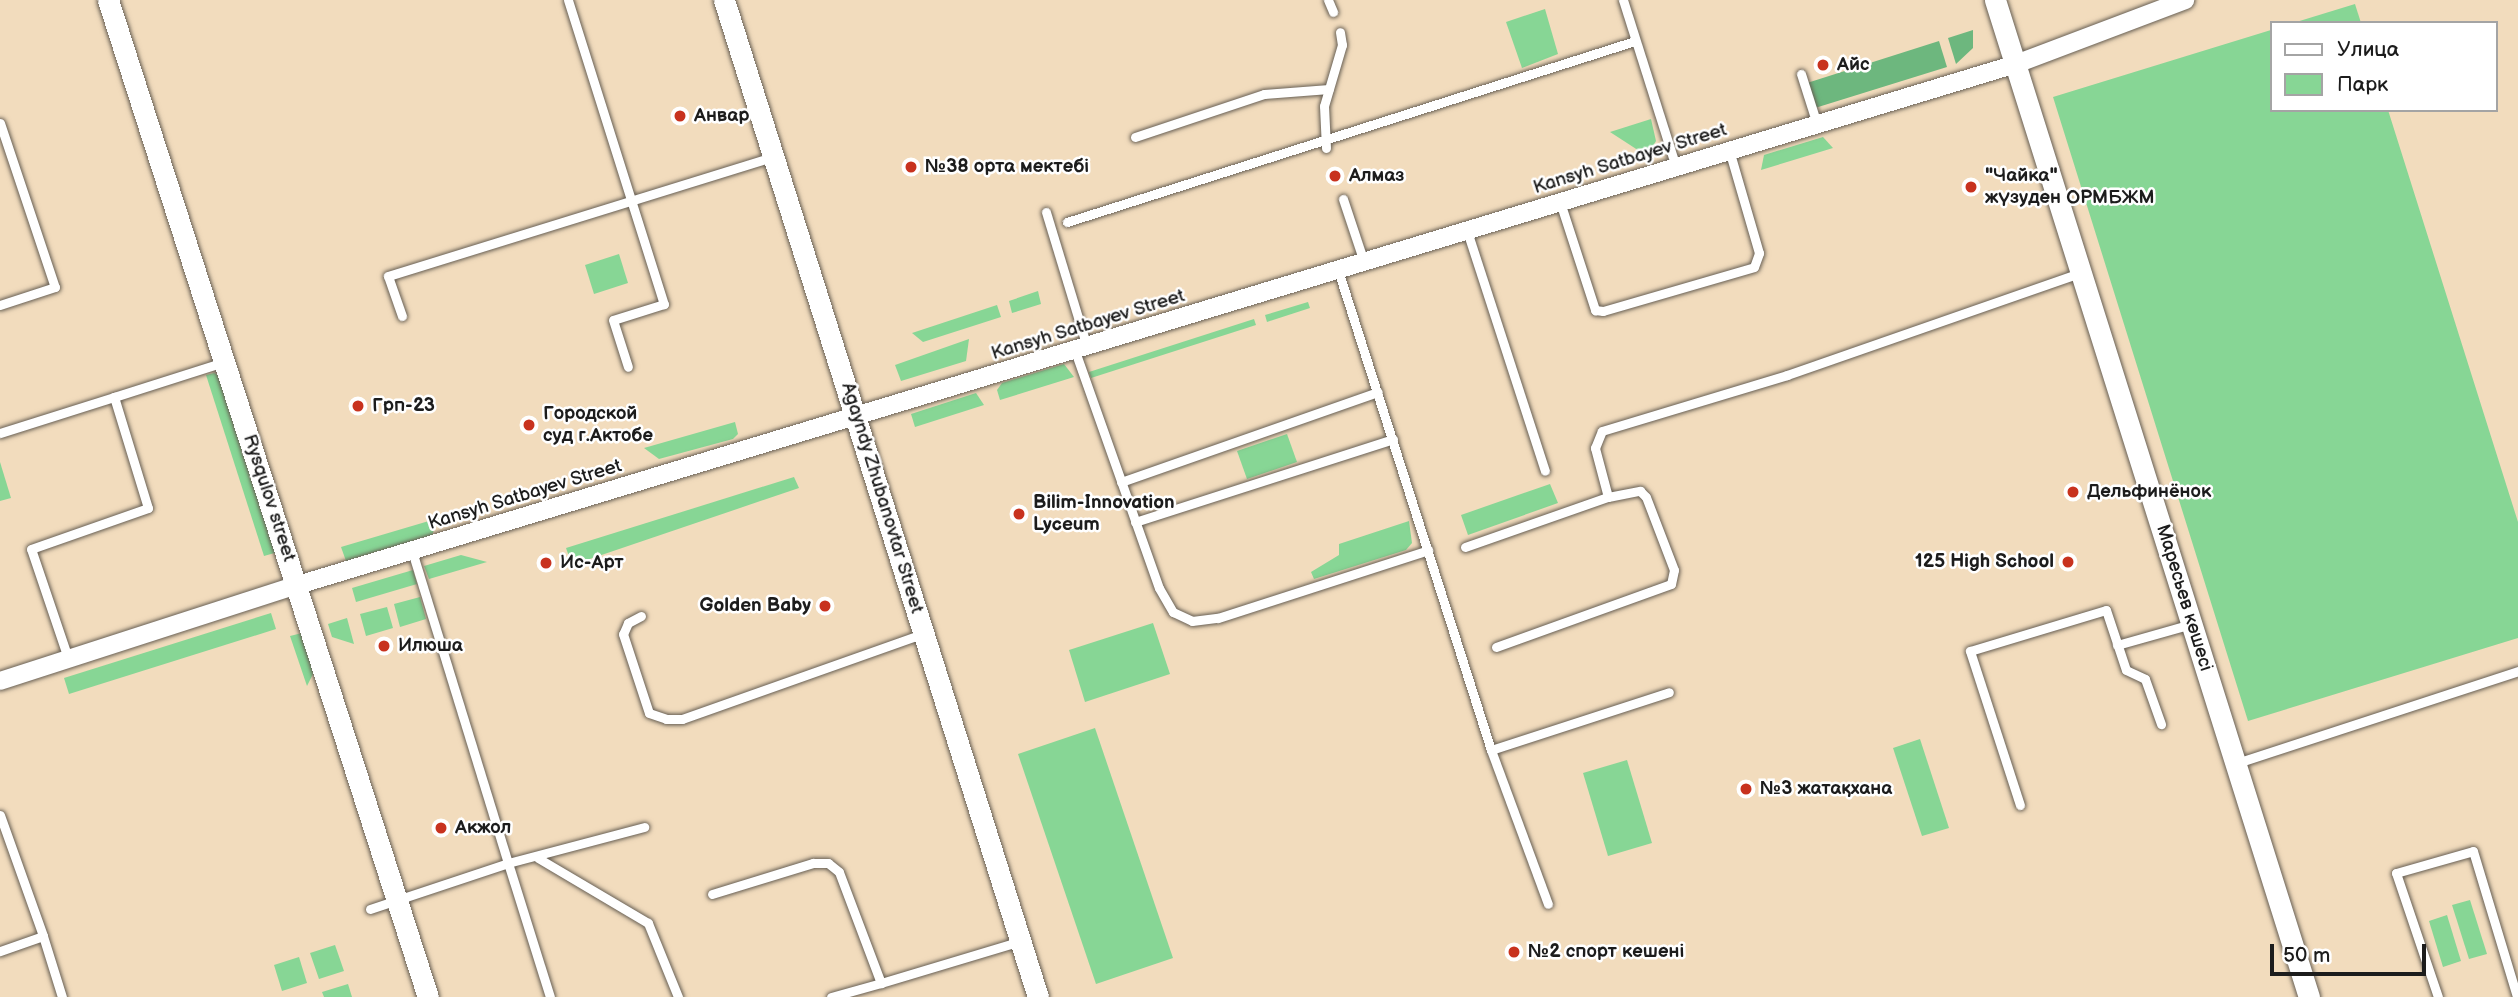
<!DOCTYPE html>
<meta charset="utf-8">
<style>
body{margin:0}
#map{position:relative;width:2518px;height:997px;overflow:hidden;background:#f2dcbd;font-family:"Balsamiq Sans",sans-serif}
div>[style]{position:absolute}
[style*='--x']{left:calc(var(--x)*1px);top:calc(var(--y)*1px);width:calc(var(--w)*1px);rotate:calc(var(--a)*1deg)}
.green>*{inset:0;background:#87d695}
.forest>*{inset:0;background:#6db77e}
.roads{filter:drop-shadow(0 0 2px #675f54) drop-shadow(0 0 2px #675f54)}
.service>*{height:9px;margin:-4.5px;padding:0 4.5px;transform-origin:4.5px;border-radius:4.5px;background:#fff}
.minor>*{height:18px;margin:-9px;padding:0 9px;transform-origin:9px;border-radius:9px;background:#fff}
.tertiary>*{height:21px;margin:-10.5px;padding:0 10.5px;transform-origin:10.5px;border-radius:10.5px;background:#fff}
.dots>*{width:19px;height:19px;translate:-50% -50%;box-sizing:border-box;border:4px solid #fff;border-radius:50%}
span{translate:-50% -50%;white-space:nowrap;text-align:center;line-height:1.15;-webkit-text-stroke:5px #fff;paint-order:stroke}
.poi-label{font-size:19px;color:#1c1c1c;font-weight:700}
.left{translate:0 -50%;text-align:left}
.right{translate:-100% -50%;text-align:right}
.street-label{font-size:19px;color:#1c1c1c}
.legend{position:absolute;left:2270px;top:21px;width:228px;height:91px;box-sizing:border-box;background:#fff;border:2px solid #a4a4a4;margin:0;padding:9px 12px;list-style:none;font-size:21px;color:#1c1c1c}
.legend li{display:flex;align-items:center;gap:14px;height:35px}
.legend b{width:35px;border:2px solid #a4a4a4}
.scale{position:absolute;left:2270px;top:944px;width:156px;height:32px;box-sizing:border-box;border:4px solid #1c1c1c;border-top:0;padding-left:9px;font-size:21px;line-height:24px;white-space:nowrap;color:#1c1c1c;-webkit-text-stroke:5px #fff;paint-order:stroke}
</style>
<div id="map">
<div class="green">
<i style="clip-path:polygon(2355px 4px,2361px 23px,2293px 23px)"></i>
<i style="clip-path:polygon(1545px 9px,1558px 54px,1522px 68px,1506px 22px)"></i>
<i style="clip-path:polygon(2271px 30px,2271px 110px,2388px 110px,2518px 522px,2518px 638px,2248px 721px,2053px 97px)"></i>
<i style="clip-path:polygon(1651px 119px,1656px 141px,1647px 156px,1610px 132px)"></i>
<i style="clip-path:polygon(1823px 137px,1833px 148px,1761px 170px,1764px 155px)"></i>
<i style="clip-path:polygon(619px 254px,628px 283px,594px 294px,585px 265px)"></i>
<i style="clip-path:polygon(1038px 291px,1041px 304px,1012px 313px,1009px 301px)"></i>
<i style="clip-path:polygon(1308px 302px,1310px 308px,1267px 322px,1265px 315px)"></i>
<i style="clip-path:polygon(997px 305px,1001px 317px,923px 342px,912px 333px)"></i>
<i style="clip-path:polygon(1254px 319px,1256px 325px,1091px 378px,1089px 372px)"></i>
<i style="clip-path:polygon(969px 339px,966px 361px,901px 381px,895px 365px)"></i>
<i style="clip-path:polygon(1064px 364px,1074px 377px,1000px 400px,997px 390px,1002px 383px)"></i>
<i style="clip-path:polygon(214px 373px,223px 378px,278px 552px,264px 556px,206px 375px)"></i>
<i style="clip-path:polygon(976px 393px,984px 405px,915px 427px,911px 414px)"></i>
<i style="clip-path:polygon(735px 422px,738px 434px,733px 439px,659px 459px,644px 448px)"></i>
<i style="clip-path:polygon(1287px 434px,1297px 462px,1247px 479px,1237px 451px)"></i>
<i style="clip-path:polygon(0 462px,11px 498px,0 501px)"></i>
<i style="clip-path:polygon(794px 477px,799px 488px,572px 565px,566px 548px)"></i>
<i style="clip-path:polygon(1550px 484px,1558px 503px,1468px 535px,1461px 515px)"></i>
<i style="clip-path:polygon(439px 518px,432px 535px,346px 561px,341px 547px)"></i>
<i style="clip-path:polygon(1409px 521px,1412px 543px,1406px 550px,1314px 579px,1311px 572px,1339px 555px,1339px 544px)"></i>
<i style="clip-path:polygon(461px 555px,487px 562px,429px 579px,424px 566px)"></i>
<i style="clip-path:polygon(413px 570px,417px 584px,356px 602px,352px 588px)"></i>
<i style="clip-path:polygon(420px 597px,426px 619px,400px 627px,394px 604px)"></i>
<i style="clip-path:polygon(387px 607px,393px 628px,366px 636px,360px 614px)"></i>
<i style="clip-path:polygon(271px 613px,276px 629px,69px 694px,64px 678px)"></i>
<i style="clip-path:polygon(347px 618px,354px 644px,332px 637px,328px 624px)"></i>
<i style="clip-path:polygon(1153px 623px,1170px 674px,1085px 702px,1069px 650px)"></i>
<i style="clip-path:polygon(302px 633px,314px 672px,307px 686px,290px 636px)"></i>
<i style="clip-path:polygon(1095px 728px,1173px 958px,1096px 984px,1018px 754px)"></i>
<i style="clip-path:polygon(1920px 739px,1949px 828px,1922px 836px,1893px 748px)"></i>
<i style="clip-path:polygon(1627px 760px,1652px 843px,1608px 856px,1583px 773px)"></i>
<i style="clip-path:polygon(2470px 900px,2487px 954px,2469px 959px,2452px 905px)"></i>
<i style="clip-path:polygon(2447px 915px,2461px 961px,2443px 967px,2429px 921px)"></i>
<i style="clip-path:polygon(335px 945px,344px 971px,319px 979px,310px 953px)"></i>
<i style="clip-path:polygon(299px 957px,307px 983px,282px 991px,274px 965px)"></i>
<i style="clip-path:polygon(348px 984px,352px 997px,324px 997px,322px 992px)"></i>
</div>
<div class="forest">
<i style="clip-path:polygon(1973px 30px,1973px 48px,1956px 64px,1948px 38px)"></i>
<i style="clip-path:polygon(1939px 41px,1947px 67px,1815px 108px,1807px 83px)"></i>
</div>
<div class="roads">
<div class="service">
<i style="--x:568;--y:0;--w:319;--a:72.5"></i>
<i style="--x:664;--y:304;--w:53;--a:162.6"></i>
<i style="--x:613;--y:320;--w:49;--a:72.3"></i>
<i style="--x:1328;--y:0;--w:13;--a:67"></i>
<i style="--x:1623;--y:0;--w:175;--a:72.4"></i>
<i style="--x:1801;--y:74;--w:52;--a:72.3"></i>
<i style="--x:0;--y:123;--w:173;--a:71.5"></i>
<i style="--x:55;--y:287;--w:58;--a:161.9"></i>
<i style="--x:1135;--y:137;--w:136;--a:-18.4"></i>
<i style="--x:1264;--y:94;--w:65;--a:-4.4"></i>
<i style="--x:1326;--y:148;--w:42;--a:-92.7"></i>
<i style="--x:1324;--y:106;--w:64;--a:-73.6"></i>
<i style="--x:1342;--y:45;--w:13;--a:-99"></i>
<i style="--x:1343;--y:199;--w:66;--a:71.6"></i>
<i style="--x:1560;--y:202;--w:114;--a:72"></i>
<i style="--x:1595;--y:310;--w:8;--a:7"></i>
<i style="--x:1603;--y:311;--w:157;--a:-16.2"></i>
<i style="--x:1754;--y:267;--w:15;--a:-70"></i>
<i style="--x:1759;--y:253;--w:107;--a:-106.2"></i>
<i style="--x:1046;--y:212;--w:141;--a:73.1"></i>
<i style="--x:1067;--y:222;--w:596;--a:-17.68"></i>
<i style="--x:1467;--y:231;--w:252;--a:72"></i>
<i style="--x:1338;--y:270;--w:504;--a:72.32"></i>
<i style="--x:1491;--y:750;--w:164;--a:69.7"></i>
<i style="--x:402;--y:316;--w:42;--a:-109.3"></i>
<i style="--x:388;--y:276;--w:402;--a:-17.2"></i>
<i style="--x:1075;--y:351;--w:251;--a:70.5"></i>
<i style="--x:1159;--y:588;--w:28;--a:60"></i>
<i style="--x:1173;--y:612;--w:21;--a:25"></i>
<i style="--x:1192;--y:621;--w:26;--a:-7"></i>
<i style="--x:1218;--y:618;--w:221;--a:-17.9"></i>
<i style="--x:0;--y:433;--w:120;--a:-17.5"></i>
<i style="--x:1121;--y:482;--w:272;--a:-19.3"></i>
<i style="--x:1608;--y:497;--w:51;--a:-104.9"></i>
<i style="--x:1595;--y:448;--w:18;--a:-68"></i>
<i style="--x:1602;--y:431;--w:193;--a:-16.8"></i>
<i style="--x:1787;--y:375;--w:310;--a:-19.2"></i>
<i style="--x:1135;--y:522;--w:271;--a:-17.8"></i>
<i style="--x:1465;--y:547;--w:151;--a:-19.3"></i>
<i style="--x:1608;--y:497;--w:33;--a:-11"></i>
<i style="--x:1640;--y:491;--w:8;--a:45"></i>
<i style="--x:1646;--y:497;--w:78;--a:69"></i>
<i style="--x:1674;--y:570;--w:14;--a:102"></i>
<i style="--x:1671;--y:584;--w:186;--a:160.2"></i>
<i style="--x:412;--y:551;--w:326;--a:72.9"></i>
<i style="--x:508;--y:863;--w:141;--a:-14.8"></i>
<i style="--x:641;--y:616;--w:15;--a:152"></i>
<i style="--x:628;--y:623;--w:12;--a:114"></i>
<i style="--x:623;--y:634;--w:83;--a:71.8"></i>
<i style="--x:649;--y:713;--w:18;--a:19"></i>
<i style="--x:666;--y:719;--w:16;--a:0"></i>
<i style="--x:682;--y:719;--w:255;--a:-19.5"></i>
<i style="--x:2117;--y:645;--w:77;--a:-15.8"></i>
<i style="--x:69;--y:661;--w:118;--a:-108.7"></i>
<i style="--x:31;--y:549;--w:124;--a:-19.3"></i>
<i style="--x:148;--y:508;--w:116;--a:-107"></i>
<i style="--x:114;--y:397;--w:115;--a:-17.7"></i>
<i style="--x:1491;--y:750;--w:187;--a:-18"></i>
<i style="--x:2237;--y:763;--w:296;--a:-18.1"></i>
<i style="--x:2020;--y:805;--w:162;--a:-108"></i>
<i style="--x:1970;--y:651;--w:142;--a:-16.8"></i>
<i style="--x:2106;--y:610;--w:63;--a:71.6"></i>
<i style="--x:2126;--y:670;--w:21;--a:25"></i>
<i style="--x:2145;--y:679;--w:48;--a:70.4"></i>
<i style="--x:0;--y:815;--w:128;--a:70.4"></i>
<i style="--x:43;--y:936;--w:46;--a:160.8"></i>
<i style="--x:538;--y:858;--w:128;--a:30.6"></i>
<i style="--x:648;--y:923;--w:80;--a:67.9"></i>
<i style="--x:712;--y:894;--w:106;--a:-17.1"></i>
<i style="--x:813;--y:863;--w:15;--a:0"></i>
<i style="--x:828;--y:863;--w:14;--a:39"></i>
<i style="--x:839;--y:872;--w:119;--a:69.3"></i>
<i style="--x:881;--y:983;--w:146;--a:-16.7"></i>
<i style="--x:370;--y:909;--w:145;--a:-18.4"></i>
<i style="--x:508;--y:863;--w:140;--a:72.6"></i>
<i style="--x:43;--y:936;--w:64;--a:72.7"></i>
<i style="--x:831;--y:997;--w:52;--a:-15.6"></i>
<i style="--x:2438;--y:997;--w:131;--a:-108.7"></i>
<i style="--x:2396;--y:873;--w:80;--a:-15.9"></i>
<i style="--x:2473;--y:851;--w:152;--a:73.2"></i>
</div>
<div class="minor">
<i style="--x:0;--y:681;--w:313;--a:-17.9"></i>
<i style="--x:298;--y:585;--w:1795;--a:-16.87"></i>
<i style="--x:2016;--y:64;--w:181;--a:-20.7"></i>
</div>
<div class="tertiary">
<i style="--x:108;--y:0;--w:1047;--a:72.21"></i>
<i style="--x:724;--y:0;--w:1045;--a:72.52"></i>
<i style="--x:1995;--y:0;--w:1045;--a:72.52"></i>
</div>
</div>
<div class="dots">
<i style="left:1823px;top:65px;background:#c8321e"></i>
<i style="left:680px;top:116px;background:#c8321e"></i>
<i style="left:911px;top:167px;background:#c8321e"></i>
<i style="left:1335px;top:176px;background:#c8321e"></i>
<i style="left:1971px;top:187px;background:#c8321e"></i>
<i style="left:358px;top:406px;background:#c8321e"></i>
<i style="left:529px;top:425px;background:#c8321e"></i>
<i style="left:2073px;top:492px;background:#c8321e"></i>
<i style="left:1019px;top:514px;background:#c8321e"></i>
<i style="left:2068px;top:562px;background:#c8321e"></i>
<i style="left:546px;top:563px;background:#c8321e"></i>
<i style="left:825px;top:606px;background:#c8321e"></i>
<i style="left:384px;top:646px;background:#c8321e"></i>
<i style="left:1746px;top:789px;background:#c8321e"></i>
<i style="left:441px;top:828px;background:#c8321e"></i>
<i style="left:1514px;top:952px;background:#c8321e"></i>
</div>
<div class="poi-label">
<span class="left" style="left:1837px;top:65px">Айс</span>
<span class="left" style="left:694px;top:116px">Анвар</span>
<span class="left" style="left:925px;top:167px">№38 орта мектебі</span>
<span class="left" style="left:1349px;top:176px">Алмаз</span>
<span class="left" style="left:1985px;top:187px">"Чайка"<br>жүзуден ОРМБЖМ</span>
<span class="left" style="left:372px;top:406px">Грп-23</span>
<span class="left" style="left:543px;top:425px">Городской<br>суд г.Актобе</span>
<span class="left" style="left:2087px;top:492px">Дельфинёнок</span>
<span class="left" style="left:1033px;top:514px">Bilim-Innovation<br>Lyceum</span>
<span class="right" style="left:2054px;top:562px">125 High School</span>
<span class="left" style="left:560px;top:563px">Ис-Арт</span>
<span class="right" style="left:811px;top:606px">Golden Baby</span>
<span class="left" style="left:398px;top:646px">Илюша</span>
<span class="left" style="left:1760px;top:789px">№3 жатақхана</span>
<span class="left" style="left:455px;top:828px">Акжол</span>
<span class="left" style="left:1528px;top:952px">№2 спорт кешені</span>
</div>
<div class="street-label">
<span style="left:1630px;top:159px;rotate:-17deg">Kansyh Satbayev Street</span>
<span style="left:1088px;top:325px;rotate:-17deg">Kansyh Satbayev Street</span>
<span style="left:525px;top:495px;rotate:-17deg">Kansyh Satbayev Street</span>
<span style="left:269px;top:498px;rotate:72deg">Rysqulov street</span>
<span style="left:882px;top:498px;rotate:73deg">Agayndy Zhubanovtar Street</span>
<span style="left:2184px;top:598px;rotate:73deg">Маресьев көшесі</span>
</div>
<ul class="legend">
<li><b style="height:9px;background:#fff"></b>Улица</li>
<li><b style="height:19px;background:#87d695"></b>Парк</li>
</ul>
<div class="scale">50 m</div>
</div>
